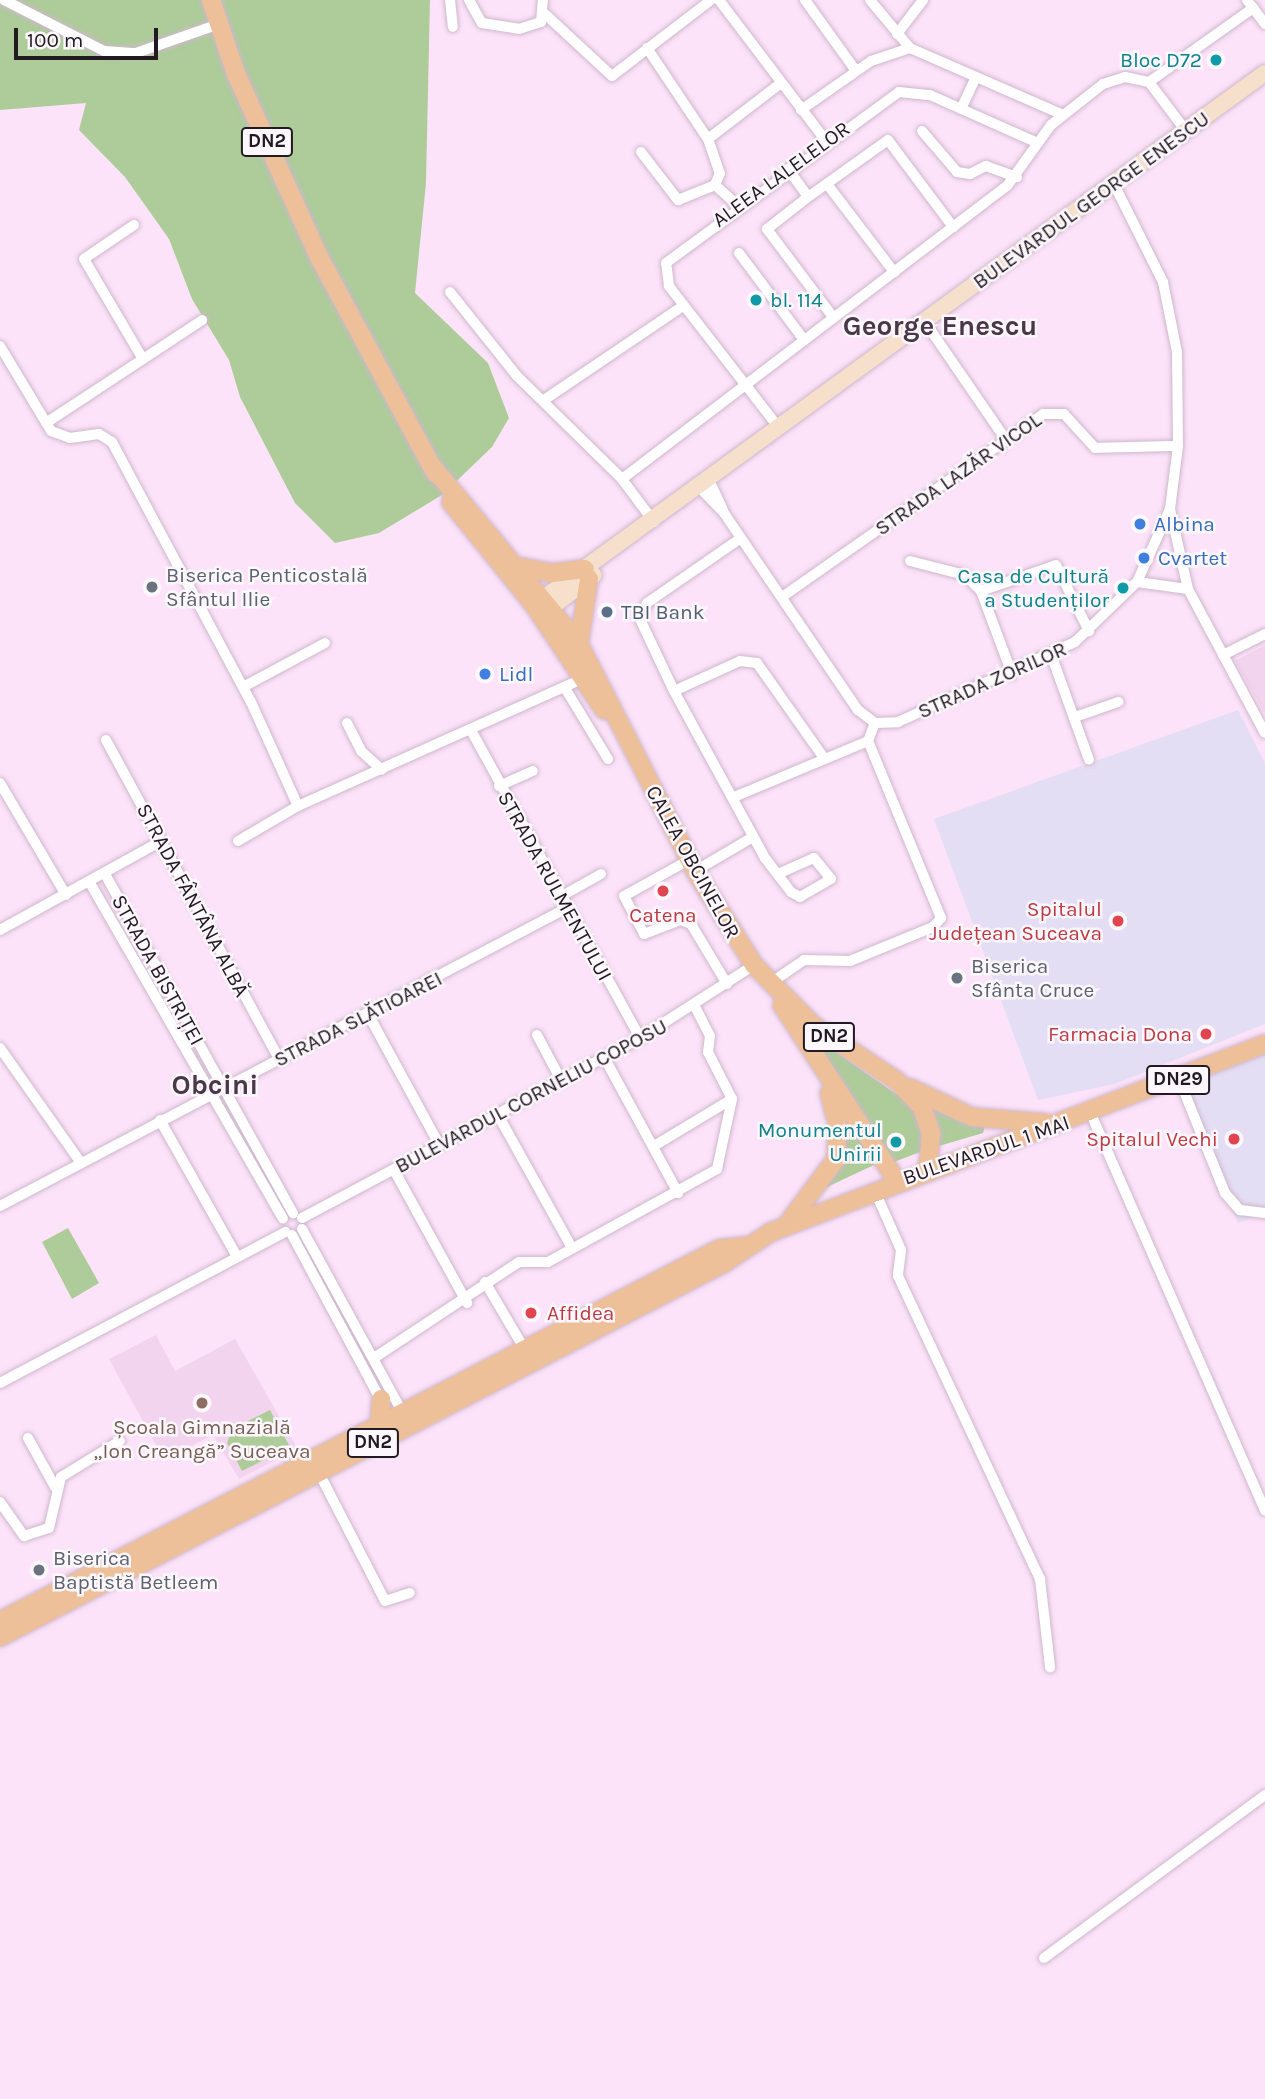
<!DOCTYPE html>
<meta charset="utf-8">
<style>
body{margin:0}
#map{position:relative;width:1265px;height:2099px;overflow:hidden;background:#fce3f9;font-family:Karla,sans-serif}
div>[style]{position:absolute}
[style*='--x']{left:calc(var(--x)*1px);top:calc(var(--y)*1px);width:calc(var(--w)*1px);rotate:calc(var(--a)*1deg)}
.built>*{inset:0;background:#f2d4ef}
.medical>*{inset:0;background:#e4def4}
.green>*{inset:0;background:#adcc99}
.roads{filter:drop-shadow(0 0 2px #cfb7cc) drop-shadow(0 0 2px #cfb7cc)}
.street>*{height:10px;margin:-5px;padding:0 5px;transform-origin:5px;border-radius:5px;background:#fff}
.secondary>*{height:16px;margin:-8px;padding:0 8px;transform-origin:8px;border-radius:8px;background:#f6e0cc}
.primary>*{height:18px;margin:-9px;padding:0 9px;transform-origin:9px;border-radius:9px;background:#edc099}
.dots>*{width:19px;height:19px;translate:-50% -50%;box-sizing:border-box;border:4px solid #fcf7fc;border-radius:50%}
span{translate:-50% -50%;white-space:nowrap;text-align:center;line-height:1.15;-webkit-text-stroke:5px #fcf7fc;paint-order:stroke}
.shield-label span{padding:2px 5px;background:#fcf7fc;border:2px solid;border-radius:5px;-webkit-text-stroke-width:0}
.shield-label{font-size:19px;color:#221921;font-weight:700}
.culture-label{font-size:21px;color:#0d838f}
.right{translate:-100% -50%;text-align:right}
.left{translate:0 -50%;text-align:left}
.street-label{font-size:21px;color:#221921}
.shop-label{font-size:21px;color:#366cbe}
.worship-label{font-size:21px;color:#5b616d}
.service-label{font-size:21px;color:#4e5e75}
.health-label{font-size:21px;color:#be3a42}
.education-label{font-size:21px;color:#785e54}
.district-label{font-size:28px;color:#4a3748;font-weight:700}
.scale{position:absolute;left:14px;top:28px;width:144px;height:32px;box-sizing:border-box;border:4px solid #221921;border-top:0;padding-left:9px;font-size:21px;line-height:24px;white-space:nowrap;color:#221921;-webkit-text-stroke:5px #fcf7fc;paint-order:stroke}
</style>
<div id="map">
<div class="built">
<i style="clip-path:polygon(1265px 645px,1265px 714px,1235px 661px)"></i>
<i style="clip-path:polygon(156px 1335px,175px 1371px,235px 1339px,298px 1449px,239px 1479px,213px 1435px,164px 1460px,109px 1359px)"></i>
</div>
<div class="medical">
<i style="clip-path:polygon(1238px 710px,1265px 763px,1265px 1024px,1115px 1084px,1038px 1100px,934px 819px)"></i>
<i style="clip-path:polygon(1265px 1051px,1265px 1213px,1238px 1223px,1182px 1085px)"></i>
</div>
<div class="green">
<i style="clip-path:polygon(0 0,430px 0,426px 183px,415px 293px,488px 363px,509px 418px,492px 447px,442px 495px,379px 533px,335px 543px,295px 503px,240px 397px,229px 360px,192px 299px,169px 239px,125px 177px,79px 130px,86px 103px,0 110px)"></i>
<i style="clip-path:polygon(799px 1026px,919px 1110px,926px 1125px,923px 1151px,891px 1163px)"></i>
<i style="clip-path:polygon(835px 1100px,876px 1164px,825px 1188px)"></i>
<i style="clip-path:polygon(930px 1106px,985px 1126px,983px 1133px,939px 1146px)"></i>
<i style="clip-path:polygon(68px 1228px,99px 1283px,72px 1299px,42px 1242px)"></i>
<i style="clip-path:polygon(270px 1410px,290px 1447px,242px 1471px,227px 1443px,232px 1429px)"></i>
</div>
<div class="roads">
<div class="street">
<i style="--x:4;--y:0;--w:112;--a:27"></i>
<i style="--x:104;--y:51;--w:32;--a:4"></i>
<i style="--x:136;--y:53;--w:88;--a:-19.3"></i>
<i style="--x:450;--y:0;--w:27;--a:84"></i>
<i style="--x:469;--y:0;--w:26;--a:61"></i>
<i style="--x:482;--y:23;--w:37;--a:9"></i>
<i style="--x:519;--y:29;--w:23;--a:-18"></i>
<i style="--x:541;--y:22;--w:22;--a:-85"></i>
<i style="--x:719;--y:0;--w:177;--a:52.8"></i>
<i style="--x:805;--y:0;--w:87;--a:54.3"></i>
<i style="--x:870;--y:0;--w:62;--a:50.2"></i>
<i style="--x:1247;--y:0;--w:30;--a:53"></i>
<i style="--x:545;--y:14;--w:91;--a:42.8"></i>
<i style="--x:612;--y:76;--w:125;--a:-37.5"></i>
<i style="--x:897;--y:34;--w:43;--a:-52.6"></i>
<i style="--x:647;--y:48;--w:110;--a:56.2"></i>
<i style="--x:708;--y:139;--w:36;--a:71"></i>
<i style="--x:720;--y:173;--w:13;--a:113"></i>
<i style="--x:1149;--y:82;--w:128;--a:-35.4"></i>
<i style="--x:961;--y:109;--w:35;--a:-65"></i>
<i style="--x:801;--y:110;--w:85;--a:-35"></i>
<i style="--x:871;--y:61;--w:41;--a:-18.4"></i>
<i style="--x:910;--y:48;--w:167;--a:23.6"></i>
<i style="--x:922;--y:131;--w:54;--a:49.5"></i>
<i style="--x:957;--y:172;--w:13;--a:9"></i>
<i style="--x:970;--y:174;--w:18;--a:-27"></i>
<i style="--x:986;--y:166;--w:33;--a:20"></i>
<i style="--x:708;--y:139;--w:92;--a:-37.5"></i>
<i style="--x:641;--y:152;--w:61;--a:52.4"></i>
<i style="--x:678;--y:200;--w:40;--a:-22"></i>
<i style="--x:715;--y:185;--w:31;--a:42"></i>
<i style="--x:788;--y:169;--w:34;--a:54"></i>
<i style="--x:827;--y:184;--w:111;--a:52.7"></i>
<i style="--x:134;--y:225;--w:60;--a:145.8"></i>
<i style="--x:84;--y:259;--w:116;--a:59.5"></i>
<i style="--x:739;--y:253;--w:109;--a:53.2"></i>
<i style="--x:450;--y:292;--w:107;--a:51.4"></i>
<i style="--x:517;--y:376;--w:147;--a:44.4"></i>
<i style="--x:833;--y:317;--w:110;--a:-126.9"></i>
<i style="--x:767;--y:229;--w:52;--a:-38"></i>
<i style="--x:808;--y:197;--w:98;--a:-35.5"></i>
<i style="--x:888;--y:140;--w:109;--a:53.2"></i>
<i style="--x:925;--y:322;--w:143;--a:55.5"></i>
<i style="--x:0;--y:346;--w:99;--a:59"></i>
<i style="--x:51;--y:431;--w:20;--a:20"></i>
<i style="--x:70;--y:438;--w:29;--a:-8"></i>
<i style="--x:99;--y:434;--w:15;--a:32"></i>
<i style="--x:112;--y:442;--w:295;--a:61.9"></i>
<i style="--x:251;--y:702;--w:114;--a:65.7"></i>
<i style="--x:544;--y:400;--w:168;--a:-34.1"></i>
<i style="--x:46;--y:423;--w:187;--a:-33.4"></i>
<i style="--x:779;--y:428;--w:180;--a:-127.8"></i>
<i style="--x:669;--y:286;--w:23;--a:-97"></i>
<i style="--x:666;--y:263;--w:289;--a:-36.3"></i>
<i style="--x:899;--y:92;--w:31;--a:6"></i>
<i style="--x:930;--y:95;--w:118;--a:24"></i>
<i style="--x:709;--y:480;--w:33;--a:65"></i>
<i style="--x:699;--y:487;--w:36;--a:46"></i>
<i style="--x:724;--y:513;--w:238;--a:55.8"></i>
<i style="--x:858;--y:710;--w:21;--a:37"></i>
<i style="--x:875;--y:723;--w:23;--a:-2"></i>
<i style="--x:898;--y:722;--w:194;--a:-24.3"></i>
<i style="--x:1075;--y:642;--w:86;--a:-44.1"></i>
<i style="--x:1137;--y:582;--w:80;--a:-65.7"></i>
<i style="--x:1170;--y:509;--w:64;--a:-82.8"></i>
<i style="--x:1178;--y:446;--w:94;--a:-90.6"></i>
<i style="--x:1177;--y:352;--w:71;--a:-101.3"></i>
<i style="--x:1163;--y:282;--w:110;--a:-116.6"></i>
<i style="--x:1170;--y:509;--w:82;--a:77.3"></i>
<i style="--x:1188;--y:589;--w:163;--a:61.9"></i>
<i style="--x:654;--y:522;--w:54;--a:-126.7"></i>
<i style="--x:622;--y:479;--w:484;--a:-37.3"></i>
<i style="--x:1007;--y:186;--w:75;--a:-54.2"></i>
<i style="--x:1051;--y:125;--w:66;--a:-38.3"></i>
<i style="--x:1103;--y:84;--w:23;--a:-18"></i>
<i style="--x:1125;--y:77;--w:25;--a:12"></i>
<i style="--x:1149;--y:82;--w:61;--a:52.9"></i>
<i style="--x:910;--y:561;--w:57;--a:14.3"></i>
<i style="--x:965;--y:575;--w:23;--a:45"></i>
<i style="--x:981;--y:591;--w:89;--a:69.5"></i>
<i style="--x:1137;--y:582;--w:51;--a:7.8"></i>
<i style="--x:981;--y:591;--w:79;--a:-19.1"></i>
<i style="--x:1056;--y:565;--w:74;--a:63.4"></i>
<i style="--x:782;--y:597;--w:319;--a:-35"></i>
<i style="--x:1043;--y:414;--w:21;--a:0"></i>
<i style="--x:1064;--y:414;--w:46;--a:47.6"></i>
<i style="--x:1095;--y:448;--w:83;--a:-1.4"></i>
<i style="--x:1223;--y:655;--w:47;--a:-26.6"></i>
<i style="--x:1052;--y:657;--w:109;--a:70.2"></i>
<i style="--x:243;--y:687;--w:93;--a:-28.2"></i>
<i style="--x:565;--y:688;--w:83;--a:58.8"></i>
<i style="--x:674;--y:691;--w:82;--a:-115.3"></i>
<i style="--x:639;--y:617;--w:16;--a:-60"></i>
<i style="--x:647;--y:603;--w:114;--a:-34.7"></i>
<i style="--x:1075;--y:717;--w:46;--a:-19.2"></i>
<i style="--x:347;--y:723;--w:31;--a:63"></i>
<i style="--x:361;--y:751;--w:28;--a:42"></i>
<i style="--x:472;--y:732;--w:349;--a:61.2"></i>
<i style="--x:106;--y:740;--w:363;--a:61.5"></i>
<i style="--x:0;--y:783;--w:130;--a:59.5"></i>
<i style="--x:499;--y:786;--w:37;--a:-24"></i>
<i style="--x:734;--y:797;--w:145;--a:-22.7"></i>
<i style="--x:238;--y:841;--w:69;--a:-30.3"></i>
<i style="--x:298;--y:806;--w:313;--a:-24.1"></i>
<i style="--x:689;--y:860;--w:74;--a:151"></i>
<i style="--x:624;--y:896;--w:43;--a:62.2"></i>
<i style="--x:644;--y:934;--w:40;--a:-21"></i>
<i style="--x:681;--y:920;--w:11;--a:22"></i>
<i style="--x:691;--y:924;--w:70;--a:59"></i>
<i style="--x:695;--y:871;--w:67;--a:-30.4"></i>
<i style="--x:780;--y:873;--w:37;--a:-24"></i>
<i style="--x:814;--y:858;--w:27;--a:51"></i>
<i style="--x:831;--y:879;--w:36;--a:150"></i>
<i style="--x:800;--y:897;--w:10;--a:-151"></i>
<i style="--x:791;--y:892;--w:43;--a:-127.4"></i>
<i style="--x:765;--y:858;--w:190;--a:-118.6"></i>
<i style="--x:674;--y:691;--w:72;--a:-24.4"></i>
<i style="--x:740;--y:661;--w:17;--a:7"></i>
<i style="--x:757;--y:663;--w:116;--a:54.8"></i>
<i style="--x:105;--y:874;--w:388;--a:61"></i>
<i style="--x:90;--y:883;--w:387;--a:60.1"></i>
<i style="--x:560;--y:897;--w:47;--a:-29.3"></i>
<i style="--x:0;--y:930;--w:184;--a:-28.9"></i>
<i style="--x:769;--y:984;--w:42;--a:-34.4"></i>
<i style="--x:804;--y:960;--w:46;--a:1.2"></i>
<i style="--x:850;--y:961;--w:90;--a:-22.3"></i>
<i style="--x:933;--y:927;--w:12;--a:-48"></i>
<i style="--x:941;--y:918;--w:191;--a:-112.4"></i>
<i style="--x:868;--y:741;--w:19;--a:-69"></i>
<i style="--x:368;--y:1014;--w:150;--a:61.4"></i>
<i style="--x:537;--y:1035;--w:51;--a:61.9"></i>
<i style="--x:0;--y:1048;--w:141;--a:54.8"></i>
<i style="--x:604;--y:1057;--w:155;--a:61.4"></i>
<i style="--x:1179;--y:1079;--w:123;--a:68"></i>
<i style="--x:1225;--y:1193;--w:23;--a:49"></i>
<i style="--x:1240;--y:1210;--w:25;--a:7"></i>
<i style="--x:1091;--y:1114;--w:433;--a:66.3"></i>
<i style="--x:498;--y:1115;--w:152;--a:60.9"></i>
<i style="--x:160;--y:1120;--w:155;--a:60.6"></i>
<i style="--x:654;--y:1146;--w:91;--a:-31.1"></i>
<i style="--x:394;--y:1170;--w:152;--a:61.2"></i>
<i style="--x:874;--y:1189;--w:67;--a:66.1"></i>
<i style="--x:901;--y:1250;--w:26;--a:97"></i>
<i style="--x:898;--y:1276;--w:335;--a:64.9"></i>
<i style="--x:1040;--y:1579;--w:89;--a:83.5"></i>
<i style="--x:0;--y:1206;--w:641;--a:-27.73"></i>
<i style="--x:302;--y:1218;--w:383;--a:-28"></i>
<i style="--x:640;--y:1038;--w:135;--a:-32.6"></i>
<i style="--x:302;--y:1229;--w:214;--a:61.3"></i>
<i style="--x:292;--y:1235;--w:190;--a:61.7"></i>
<i style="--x:485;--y:1282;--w:79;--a:59.5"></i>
<i style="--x:374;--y:1358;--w:174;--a:-33.5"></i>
<i style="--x:519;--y:1262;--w:29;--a:0"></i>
<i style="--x:548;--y:1262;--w:193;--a:-28.8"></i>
<i style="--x:717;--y:1169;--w:72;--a:-77.9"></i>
<i style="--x:732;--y:1099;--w:53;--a:-117.1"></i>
<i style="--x:708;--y:1052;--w:16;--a:-83"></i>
<i style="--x:710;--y:1036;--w:34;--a:-117"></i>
<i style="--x:0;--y:1383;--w:323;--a:-27.9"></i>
<i style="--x:28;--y:1438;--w:56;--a:61.1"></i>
<i style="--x:318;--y:1471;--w:146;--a:62.7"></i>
<i style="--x:385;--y:1601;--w:26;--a:-18"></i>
<i style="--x:0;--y:1502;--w:42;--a:54.8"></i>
<i style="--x:24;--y:1536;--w:26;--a:-18"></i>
<i style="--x:49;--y:1528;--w:52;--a:-76.8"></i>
<i style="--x:61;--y:1477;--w:69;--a:-31.4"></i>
<i style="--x:1044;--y:1958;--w:275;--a:-36.4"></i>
</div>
<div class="secondary">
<i style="--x:534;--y:605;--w:904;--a:-36.05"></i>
<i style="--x:541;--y:615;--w:66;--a:-37"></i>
</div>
<div class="primary">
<i style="--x:211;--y:0;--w:78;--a:71.3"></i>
<i style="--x:236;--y:74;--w:203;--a:65.6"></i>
<i style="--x:320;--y:259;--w:244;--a:61.7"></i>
<i style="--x:431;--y:465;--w:232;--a:50.4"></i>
<i style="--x:579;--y:644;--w:255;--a:62.9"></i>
<i style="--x:695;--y:871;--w:111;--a:57.9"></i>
<i style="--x:754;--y:965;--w:86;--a:45.5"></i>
<i style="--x:814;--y:1026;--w:100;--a:33.5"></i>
<i style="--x:897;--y:1081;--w:36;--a:46"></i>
<i style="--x:922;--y:1107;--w:28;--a:71"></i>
<i style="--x:931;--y:1133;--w:35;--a:95"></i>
<i style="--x:451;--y:502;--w:132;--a:51.1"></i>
<i style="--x:534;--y:605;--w:126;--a:56.3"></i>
<i style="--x:521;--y:567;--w:32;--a:11"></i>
<i style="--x:552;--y:573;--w:33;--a:-7"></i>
<i style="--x:579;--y:644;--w:66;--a:-81.3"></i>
<i style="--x:782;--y:1005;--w:209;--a:56.9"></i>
<i style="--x:910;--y:1088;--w:68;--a:25.1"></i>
<i style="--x:972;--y:1117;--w:74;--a:4.6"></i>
<i style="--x:789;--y:1222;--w:79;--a:-53.3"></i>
<i style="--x:836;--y:1159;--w:33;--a:-87"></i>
<i style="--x:838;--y:1126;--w:34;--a:-105"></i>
<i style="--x:379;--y:1424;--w:25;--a:-85"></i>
<i style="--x:0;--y:1621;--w:810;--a:-27.36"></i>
<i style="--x:719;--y:1249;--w:24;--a:-7"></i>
<i style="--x:0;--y:1637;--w:815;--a:-27.32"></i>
<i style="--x:724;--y:1263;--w:56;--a:-33.4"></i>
<i style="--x:771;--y:1232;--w:529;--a:-20.84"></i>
</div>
</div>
<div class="dots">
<i style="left:1216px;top:60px;background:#0f9aa8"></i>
<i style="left:756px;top:300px;background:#0f9aa8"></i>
<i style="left:1140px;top:524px;background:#3f7fe0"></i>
<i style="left:1144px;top:558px;background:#3f7fe0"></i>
<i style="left:152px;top:587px;background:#6b7280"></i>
<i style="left:1123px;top:588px;background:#0f9aa8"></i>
<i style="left:607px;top:612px;background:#5c6f8a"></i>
<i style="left:485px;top:674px;background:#3f7fe0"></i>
<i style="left:663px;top:891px;background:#e0444e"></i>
<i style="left:1118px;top:921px;background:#e0444e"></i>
<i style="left:957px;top:978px;background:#6b7280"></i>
<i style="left:1206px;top:1034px;background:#e0444e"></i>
<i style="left:1234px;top:1139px;background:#e0444e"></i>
<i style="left:896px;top:1142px;background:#0f9aa8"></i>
<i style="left:531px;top:1313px;background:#e0444e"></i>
<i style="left:202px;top:1403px;background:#8d6e63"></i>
<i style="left:39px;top:1570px;background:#6b7280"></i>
</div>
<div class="shield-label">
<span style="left:267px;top:142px">DN2</span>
<span style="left:829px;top:1037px">DN2</span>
<span style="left:1178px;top:1080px">DN29</span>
<span style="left:373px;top:1443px">DN2</span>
</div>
<div class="culture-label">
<span class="right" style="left:1202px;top:60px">Bloc D72</span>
<span class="left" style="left:770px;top:300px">bl. 114</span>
<span class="right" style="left:1109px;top:588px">Casa de Cultură<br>a Studenților</span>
<span class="right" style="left:882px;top:1142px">Monumentul<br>Unirii</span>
</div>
<div class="street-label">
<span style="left:781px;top:174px;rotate:-36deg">ALEEA LALELELOR</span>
<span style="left:1091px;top:200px;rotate:-36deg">BULEVARDUL GEORGE ENESCU</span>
<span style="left:958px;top:474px;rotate:-35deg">STRADA LAZĂR VICOL</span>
<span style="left:992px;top:680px;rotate:-24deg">STRADA ZORILOR</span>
<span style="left:693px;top:862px;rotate:61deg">CALEA OBCINELOR</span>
<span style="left:555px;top:886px;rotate:61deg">STRADA RULMENTULUI</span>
<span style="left:193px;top:900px;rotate:62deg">STRADA FÂNTÂNA ALBĂ</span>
<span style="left:158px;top:970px;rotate:61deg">STRADA BISTRIȚEI</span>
<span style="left:358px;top:1019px;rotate:-27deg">STRADA SLĂTIOAREI</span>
<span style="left:531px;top:1096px;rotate:-28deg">BULEVARDUL CORNELIU COPOSU</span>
<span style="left:986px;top:1150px;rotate:-19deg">BULEVARDUL 1 MAI</span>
</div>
<div class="shop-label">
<span class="left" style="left:1154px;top:524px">Albina</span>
<span class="left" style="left:1158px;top:558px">Cvartet</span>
<span class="left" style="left:499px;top:674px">Lidl</span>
</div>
<div class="worship-label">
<span class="left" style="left:166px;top:587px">Biserica Penticostală<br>Sfântul Ilie</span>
<span class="left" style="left:971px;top:978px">Biserica<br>Sfânta Cruce</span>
<span class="left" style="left:53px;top:1570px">Biserica<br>Baptistă Betleem</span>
</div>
<div class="service-label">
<span class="left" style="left:621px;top:612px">TBI Bank</span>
</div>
<div class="health-label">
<span class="right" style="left:1102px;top:921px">Spitalul<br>Județean Suceava</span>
<span style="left:663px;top:915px">Catena</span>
<span class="right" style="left:1192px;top:1034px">Farmacia Dona</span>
<span class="right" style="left:1218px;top:1139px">Spitalul Vechi</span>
<span class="left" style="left:547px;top:1313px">Affidea</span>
</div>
<div class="education-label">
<span style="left:202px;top:1439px">Școala Gimnazială<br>„Ion Creangă” Suceava</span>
</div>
<div class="district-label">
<span style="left:940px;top:326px">George Enescu</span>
<span style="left:215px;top:1085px">Obcini</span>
</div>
<div class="scale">100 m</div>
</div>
